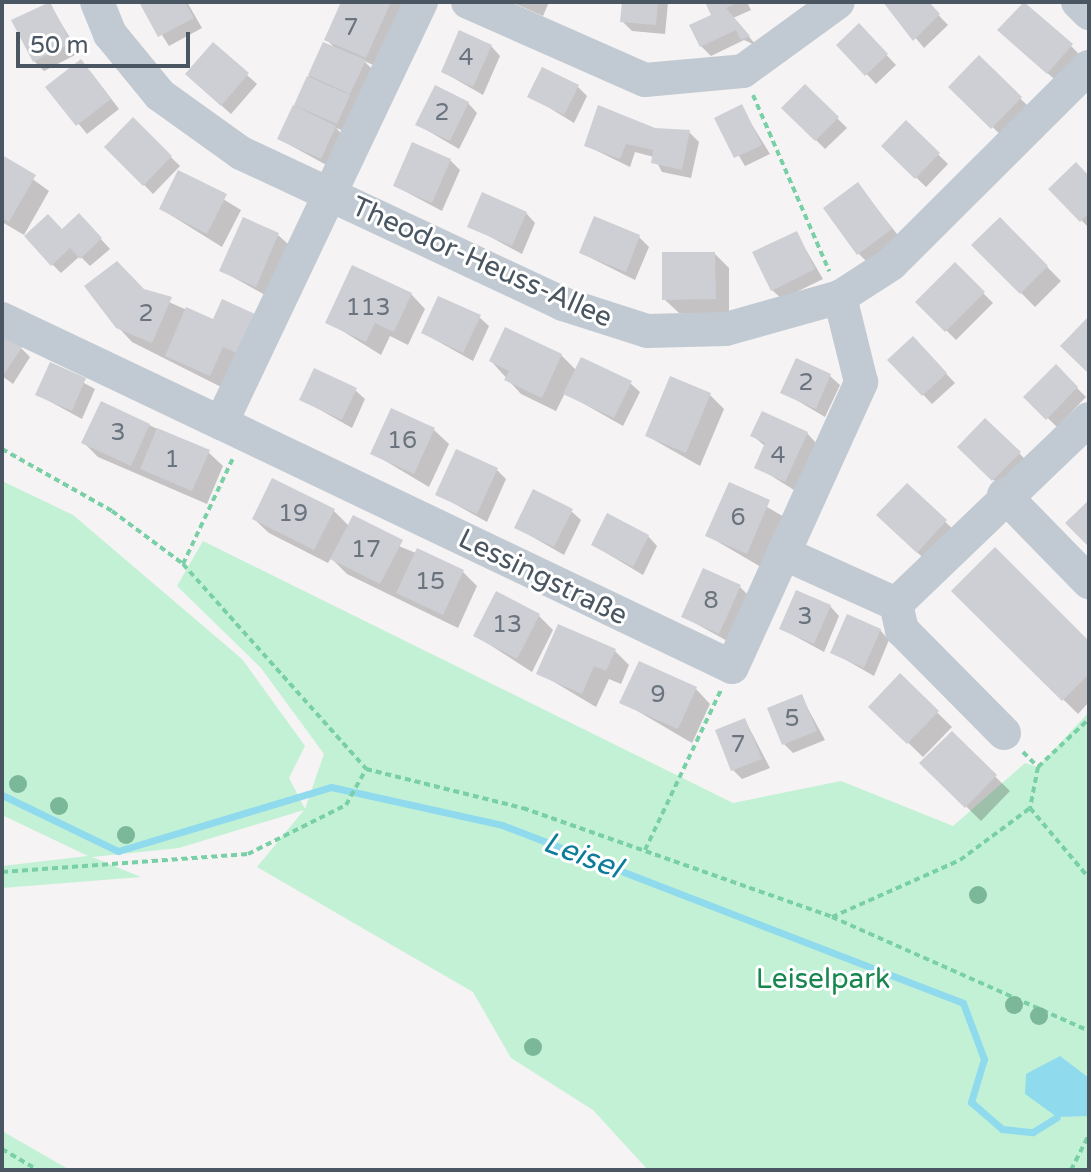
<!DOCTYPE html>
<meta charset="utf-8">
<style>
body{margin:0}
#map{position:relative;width:1091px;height:1172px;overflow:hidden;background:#f5f3f3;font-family:"Varela Round",sans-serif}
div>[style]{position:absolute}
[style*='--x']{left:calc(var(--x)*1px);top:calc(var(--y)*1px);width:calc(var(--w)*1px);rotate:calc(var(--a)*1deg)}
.green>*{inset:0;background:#c3f1d5}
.water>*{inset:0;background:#90daee}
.shadow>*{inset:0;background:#0003}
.stream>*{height:7px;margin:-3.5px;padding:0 3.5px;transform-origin:3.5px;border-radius:3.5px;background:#90daee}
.building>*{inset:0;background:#cdcfd5}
.path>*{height:4px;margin-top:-2px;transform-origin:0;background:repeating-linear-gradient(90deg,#7ad0a6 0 6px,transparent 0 10px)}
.minor>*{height:34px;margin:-17px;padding:0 17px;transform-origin:17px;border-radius:17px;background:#c1cad2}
.trees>*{width:18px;height:18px;margin:-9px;border-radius:50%;background:#7bb799}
span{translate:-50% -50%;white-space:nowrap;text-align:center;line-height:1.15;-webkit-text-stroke:6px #fff;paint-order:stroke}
.number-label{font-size:24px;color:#6b747e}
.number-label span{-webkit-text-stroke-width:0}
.street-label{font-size:28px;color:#4a5661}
.park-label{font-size:28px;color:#17864f}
.water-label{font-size:30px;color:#0c7c9b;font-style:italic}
.frame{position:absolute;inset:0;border:4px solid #4a5661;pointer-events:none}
.scale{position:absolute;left:16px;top:32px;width:174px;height:36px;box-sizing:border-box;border:4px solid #4a5661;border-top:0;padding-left:10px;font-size:24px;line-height:28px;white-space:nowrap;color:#4a5661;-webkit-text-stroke:6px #fff;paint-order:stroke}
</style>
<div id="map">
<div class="green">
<i style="clip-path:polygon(2px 481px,73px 515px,242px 659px,305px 746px,289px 778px,305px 809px,324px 754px,261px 668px,177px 586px,203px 541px,733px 803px,841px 781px,953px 826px,1025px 763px,1038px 767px,1089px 712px,1089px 1170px,648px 1170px,593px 1110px,511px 1058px,473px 992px,257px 867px,304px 810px,179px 848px,92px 857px,141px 877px,2px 888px,2px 866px,88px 856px,2px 815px)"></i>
<i style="clip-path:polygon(2px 1131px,70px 1170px,2px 1170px)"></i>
</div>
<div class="water">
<i style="clip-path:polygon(1060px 1056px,1089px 1078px,1089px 1116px,1057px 1117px,1025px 1094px,1026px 1074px)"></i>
</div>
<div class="shadow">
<i style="clip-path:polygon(141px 2px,187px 2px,202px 28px,169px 46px)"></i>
<i style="clip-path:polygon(343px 2px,405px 2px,376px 66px,364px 61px,374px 71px,347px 132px,336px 128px,345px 137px,330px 167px,279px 139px,324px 44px,336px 49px,326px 39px)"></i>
<i style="clip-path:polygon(511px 2px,549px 2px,543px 16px)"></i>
<i style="clip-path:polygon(624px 2px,668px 2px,665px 34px,632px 31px,622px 21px)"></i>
<i style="clip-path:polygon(707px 2px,747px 2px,751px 10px,733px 18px,757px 46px,744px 40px,711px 56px,701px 46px,713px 16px)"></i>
<i style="clip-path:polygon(886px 2px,926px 2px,948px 25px,924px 48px)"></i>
<i style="clip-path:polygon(49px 3px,79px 53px,44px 71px,34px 61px)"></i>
<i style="clip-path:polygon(859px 26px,896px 65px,876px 84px,839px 45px)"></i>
<i style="clip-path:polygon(1015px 44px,1071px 46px,1085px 60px,1062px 86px)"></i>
<i style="clip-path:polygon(213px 45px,257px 84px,231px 114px,197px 84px)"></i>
<i style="clip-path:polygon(491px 46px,500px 56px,483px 95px,443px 72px)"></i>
<i style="clip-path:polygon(979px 58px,1035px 113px,1007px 141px,951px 87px)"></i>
<i style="clip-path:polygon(90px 71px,119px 109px,87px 134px,48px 87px)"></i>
<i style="clip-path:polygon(805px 86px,847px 128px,825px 149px,784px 108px)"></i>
<i style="clip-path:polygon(578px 87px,587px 96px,574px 123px,530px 96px)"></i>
<i style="clip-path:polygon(468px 103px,477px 113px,459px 149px,418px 125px)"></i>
<i style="clip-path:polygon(741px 107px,770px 154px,745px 166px,717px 119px)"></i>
<i style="clip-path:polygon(133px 120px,180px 166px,153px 194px,107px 147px)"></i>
<i style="clip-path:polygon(906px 123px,948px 164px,926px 187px,884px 146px)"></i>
<i style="clip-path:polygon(654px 130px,689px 132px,699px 142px,691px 178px,662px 172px,654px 157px,635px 152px,630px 167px,587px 146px)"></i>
<i style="clip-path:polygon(2px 157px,49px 191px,24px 235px,2px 222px)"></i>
<i style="clip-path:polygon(450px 160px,460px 170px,442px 211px,395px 186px)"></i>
<i style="clip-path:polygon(179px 172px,241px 210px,222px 247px,161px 209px)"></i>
<i style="clip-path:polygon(1089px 178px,1089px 228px,1051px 189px)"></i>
<i style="clip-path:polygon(858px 185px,905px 244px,873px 268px,858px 253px)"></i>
<i style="clip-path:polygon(526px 213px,535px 223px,522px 254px,470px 226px)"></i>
<i style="clip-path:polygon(1000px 219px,1061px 281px,1035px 307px,974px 245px)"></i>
<i style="clip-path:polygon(88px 225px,110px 249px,90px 266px,80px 256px,61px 273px,52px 264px,62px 231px)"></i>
<i style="clip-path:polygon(796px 233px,823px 279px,782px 299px,772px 290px)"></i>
<i style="clip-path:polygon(278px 235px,288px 244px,265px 295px,222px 271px)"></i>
<i style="clip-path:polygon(639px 237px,649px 247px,635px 280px,581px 253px)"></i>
<i style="clip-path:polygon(715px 254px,729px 268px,729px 313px,679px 313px,664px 299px)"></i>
<i style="clip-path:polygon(955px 265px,993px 303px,956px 340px,918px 302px)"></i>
<i style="clip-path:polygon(144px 291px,214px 322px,253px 316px,225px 389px,132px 342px,117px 326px)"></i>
<i style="clip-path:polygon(411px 294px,425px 309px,408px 345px,390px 336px,381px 355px,328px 322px)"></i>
<i style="clip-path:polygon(479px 317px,489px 326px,473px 361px,423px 333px)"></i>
<i style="clip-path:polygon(913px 339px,955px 383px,932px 404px,890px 360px)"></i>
<i style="clip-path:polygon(21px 348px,30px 357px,13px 384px,2px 376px)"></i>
<i style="clip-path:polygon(561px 355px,577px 371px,630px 383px,640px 392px,623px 426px,565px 393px,556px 411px,521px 394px,491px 361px)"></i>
<i style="clip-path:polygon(51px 365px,95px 389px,82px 419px,38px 395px)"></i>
<i style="clip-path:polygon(1056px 367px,1086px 397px,1057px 427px,1026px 397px)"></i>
<i style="clip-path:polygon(830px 376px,840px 385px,825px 417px,783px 392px)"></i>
<i style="clip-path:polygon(355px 390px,365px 399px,352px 428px,301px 399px)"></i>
<i style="clip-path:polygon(710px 395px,724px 409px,700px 466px,647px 436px)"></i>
<i style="clip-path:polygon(985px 420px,1029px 463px,1003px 489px,960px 447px)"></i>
<i style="clip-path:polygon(149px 425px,208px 452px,223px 466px,207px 504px,98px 457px,84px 443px)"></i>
<i style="clip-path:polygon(434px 430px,449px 444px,429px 487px,372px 453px)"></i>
<i style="clip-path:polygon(807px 433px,816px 443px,794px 490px,757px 467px,766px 447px,753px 436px)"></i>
<i style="clip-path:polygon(497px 470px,506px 479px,487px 522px,437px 494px)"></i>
<i style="clip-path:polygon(730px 485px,784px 517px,761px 567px,708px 536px)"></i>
<i style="clip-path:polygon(907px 485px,960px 536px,932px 566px,893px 530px)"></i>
<i style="clip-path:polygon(333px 510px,349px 526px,463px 572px,477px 586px,458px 628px,347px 574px,331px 558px,328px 563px,269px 533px,254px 519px)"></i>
<i style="clip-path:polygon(571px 511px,581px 520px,564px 555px,517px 528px)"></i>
<i style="clip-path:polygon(648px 536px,657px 546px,643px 575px,593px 545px)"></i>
<i style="clip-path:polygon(740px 587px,749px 596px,729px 642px,684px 617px)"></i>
<i style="clip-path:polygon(954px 591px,1089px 644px,1089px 702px,1078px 714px)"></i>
<i style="clip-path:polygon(830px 606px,839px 616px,824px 652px,782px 629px)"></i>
<i style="clip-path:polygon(539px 616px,553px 630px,532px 672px,476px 636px)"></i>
<i style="clip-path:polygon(880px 630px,889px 640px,874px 676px,832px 652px)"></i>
<i style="clip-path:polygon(615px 651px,629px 665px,621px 684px,609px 679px,596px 707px,539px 673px)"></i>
<i style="clip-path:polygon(900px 676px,952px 727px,923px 757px,871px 707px)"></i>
<i style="clip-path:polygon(696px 689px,710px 704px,692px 743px,622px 702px)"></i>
<i style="clip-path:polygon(801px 696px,825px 740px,793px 753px,784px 744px)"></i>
<i style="clip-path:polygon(745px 720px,770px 768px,742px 779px,733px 770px)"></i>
<i style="clip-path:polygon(952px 734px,1010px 791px,981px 821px,922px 763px)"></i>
</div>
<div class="stream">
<i style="--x:2;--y:795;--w:129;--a:25.8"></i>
<i style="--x:118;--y:851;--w:222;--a:-16.7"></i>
<i style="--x:331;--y:787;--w:175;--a:12.5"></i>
<i style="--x:502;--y:825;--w:494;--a:21.1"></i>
<i style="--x:963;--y:1003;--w:60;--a:69.4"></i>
<i style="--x:984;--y:1059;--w:45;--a:106.8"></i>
<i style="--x:971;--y:1102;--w:41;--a:41.1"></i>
<i style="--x:1002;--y:1129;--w:31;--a:6"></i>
<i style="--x:1033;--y:1132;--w:28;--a:-32"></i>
</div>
<div class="building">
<i style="clip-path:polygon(50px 2px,71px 43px,33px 62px,11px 20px)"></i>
<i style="clip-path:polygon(139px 2px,185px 2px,194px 18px,158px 37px)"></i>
<i style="clip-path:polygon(341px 2px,391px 2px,366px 58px,324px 40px)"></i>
<i style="clip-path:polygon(622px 2px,658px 2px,656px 25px,620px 22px)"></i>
<i style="clip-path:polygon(705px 2px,738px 2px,726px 8px,750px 36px,741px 40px,736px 30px,700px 47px,689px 25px,711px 15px)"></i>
<i style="clip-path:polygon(883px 2px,929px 2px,940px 14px,913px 41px)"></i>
<i style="clip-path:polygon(1024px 2px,1073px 44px,1047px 74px,997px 30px)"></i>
<i style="clip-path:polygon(859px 23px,888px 54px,865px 76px,836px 45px)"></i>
<i style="clip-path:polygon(459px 30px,492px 45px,473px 87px,441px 72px)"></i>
<i style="clip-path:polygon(213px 42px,249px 73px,221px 106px,185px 74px)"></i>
<i style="clip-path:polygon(323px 42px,366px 60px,350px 94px,308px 75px)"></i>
<i style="clip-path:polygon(979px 55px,1022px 97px,991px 129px,948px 87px)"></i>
<i style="clip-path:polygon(81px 59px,111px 99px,76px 126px,45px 87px)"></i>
<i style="clip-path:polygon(542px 67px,579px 85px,564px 115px,527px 97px)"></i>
<i style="clip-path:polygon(307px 76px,350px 95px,337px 124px,294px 105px)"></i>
<i style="clip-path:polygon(805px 84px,839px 117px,815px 141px,781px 108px)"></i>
<i style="clip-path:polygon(435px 85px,469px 102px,450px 141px,415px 125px)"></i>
<i style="clip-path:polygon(742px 104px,762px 145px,734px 158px,714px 118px)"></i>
<i style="clip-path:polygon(293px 105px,336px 126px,321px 159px,277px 139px)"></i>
<i style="clip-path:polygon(598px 105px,655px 128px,690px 130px,682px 170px,651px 163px,653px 150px,626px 144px,620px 159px,584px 146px)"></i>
<i style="clip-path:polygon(133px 117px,172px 156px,143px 186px,104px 147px)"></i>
<i style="clip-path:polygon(906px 120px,940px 153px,915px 179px,881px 146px)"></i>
<i style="clip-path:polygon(412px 142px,451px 159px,432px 203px,393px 186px)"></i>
<i style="clip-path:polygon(2px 155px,36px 175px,9px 222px,2px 218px)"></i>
<i style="clip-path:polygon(1076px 162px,1089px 176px,1089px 213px,1080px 222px,1048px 189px)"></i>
<i style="clip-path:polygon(178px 170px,227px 194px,207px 234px,159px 209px)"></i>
<i style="clip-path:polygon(858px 182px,892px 229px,857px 255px,823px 208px)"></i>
<i style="clip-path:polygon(482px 192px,527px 212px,512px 246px,467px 227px)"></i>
<i style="clip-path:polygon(79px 213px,102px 238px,80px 259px,70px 248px,51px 266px,24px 236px,48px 214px,62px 229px)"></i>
<i style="clip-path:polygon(594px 216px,640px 235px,626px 272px,579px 253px)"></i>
<i style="clip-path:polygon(243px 217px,279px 233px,256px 287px,219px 271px)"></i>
<i style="clip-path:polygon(1000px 217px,1048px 266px,1020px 294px,971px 245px)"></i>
<i style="clip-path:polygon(797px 231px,815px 269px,771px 291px,752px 252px)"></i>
<i style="clip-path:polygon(662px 252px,715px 252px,716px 299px,662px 300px)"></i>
<i style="clip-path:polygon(117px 261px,144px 289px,172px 297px,152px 343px,116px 328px,84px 286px)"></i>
<i style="clip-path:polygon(955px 262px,985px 292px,945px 332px,915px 302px)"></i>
<i style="clip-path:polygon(352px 265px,412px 293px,394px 332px,375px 323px,366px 342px,325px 323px)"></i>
<i style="clip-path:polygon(438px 296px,481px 315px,463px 353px,421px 333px)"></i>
<i style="clip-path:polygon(222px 299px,255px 314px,237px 353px,223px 347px,210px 376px,165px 356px,186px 307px,213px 319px)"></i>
<i style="clip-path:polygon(1089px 316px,1089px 374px,1060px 346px)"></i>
<i style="clip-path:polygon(505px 327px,562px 354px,542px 398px,504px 380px,509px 371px,489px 361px)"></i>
<i style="clip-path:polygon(2px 333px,22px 347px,2px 377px)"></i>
<i style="clip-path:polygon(913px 336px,947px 373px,922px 396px,887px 360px)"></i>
<i style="clip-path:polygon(581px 357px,632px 381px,614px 418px,563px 394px)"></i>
<i style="clip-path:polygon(796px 358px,831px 374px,816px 409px,780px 393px)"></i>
<i style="clip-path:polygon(50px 362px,86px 378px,72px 411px,35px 395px)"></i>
<i style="clip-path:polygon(1056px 364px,1078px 387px,1046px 420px,1023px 397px)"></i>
<i style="clip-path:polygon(314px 368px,357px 388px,342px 420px,299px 400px)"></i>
<i style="clip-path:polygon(670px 376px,711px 393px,686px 453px,645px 436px)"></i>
<i style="clip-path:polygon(101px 401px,150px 424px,131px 466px,81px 443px)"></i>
<i style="clip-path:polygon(391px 408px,435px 428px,414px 474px,370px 454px)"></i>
<i style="clip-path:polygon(762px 411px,808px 432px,785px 482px,754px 468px,765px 443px,750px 436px)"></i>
<i style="clip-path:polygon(985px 418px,1021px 452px,992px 481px,957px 447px)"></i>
<i style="clip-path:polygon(157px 428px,210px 450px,192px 491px,140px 469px)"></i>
<i style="clip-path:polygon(456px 449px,498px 468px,477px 514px,435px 495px)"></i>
<i style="clip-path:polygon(272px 478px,335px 509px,314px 550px,252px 519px)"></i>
<i style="clip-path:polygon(729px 482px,770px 500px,747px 554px,705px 536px)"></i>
<i style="clip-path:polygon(907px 483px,947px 520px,917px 553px,876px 515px)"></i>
<i style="clip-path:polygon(533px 489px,573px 509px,554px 547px,514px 528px)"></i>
<i style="clip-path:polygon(1089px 500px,1089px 547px,1065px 523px)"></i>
<i style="clip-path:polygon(607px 513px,649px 535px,633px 567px,591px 545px)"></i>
<i style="clip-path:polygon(353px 515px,403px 540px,380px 584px,330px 559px)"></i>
<i style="clip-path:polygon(995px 547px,1089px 641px,1089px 674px,1062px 701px,951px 591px)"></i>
<i style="clip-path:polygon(417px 548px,464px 570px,443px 615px,396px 593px)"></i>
<i style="clip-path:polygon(703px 568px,741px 585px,719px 634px,681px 617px)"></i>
<i style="clip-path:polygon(796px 590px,831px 605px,814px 644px,779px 629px)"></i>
<i style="clip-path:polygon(496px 591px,540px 614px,517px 659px,473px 636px)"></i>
<i style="clip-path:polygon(847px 614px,881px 629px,864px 668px,830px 653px)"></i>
<i style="clip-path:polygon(558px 624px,616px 649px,606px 671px,594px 666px,582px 694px,536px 674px)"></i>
<i style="clip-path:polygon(639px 661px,697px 687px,678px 729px,619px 703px)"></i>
<i style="clip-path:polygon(900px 673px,939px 711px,907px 744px,868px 707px)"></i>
<i style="clip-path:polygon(802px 694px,817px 731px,782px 745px,767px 708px)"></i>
<i style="clip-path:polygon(745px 718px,762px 759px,731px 771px,715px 730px)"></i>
<i style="clip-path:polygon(952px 731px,997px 775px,965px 808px,919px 763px)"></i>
</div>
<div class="path">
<i style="--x:753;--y:95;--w:192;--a:66.6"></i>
<i style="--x:2;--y:449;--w:126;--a:29.4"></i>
<i style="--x:112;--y:511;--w:89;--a:36.7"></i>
<i style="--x:183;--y:564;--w:275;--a:48.2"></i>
<i style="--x:366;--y:769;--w:162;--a:14"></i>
<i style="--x:523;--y:808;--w:328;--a:19.4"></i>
<i style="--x:832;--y:917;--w:281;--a:23.9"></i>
<i style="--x:183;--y:564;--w:117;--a:-64.7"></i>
<i style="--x:1023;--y:752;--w:21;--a:45"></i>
<i style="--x:1038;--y:767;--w:42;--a:101"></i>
<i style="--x:1030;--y:808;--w:92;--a:49.9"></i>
<i style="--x:1038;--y:767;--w:70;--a:-43.3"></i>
<i style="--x:645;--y:850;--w:177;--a:-64.6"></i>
<i style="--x:2;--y:872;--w:247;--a:-4.2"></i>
<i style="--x:248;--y:854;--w:110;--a:-26.6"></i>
<i style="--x:346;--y:805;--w:41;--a:-60.9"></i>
<i style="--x:832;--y:917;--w:140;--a:-24"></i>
<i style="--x:960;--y:860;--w:87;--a:-36.6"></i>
<i style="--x:2;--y:1149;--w:42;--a:30.3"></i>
<i style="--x:1071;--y:1170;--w:39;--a:-63"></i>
</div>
<div class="minor">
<i style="--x:97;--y:2;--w:35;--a:68"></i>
<i style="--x:110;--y:34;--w:79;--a:50.7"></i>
<i style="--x:160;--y:95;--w:100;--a:35.6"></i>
<i style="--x:241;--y:153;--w:356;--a:25.1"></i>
<i style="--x:563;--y:304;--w:88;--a:17.8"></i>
<i style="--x:647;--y:331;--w:79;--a:-1.5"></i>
<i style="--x:726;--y:329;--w:118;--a:-15.7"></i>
<i style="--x:840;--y:297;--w:61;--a:-32.9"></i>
<i style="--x:891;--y:264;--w:279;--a:-44.9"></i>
<i style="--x:421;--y:2;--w:466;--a:115.4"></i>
<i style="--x:221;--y:423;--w:566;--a:25.52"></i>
<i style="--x:732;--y:667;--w:313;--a:-65.6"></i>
<i style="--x:861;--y:382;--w:88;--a:-103.9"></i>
<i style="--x:468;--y:2;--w:193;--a:23.8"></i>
<i style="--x:645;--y:80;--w:98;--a:-5.2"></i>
<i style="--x:743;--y:71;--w:117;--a:-36"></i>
<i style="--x:1078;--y:2;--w:16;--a:45"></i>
<i style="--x:2;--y:319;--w:242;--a:25.4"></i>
<i style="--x:1004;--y:495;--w:122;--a:45.7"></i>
<i style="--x:783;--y:553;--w:124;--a:24.3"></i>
<i style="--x:896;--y:604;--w:267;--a:-43.8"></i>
<i style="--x:896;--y:604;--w:27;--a:77"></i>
<i style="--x:902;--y:630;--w:145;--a:45.3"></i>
</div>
<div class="trees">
<i style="left:18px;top:784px"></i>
<i style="left:59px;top:806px"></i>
<i style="left:126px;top:835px"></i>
<i style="left:978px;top:895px"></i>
<i style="left:1014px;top:1005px"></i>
<i style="left:1039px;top:1016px"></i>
<i style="left:533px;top:1047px"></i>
</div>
<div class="number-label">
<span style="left:351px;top:28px">7</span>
<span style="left:466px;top:58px">4</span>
<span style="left:442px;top:113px">2</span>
<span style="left:368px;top:308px">113</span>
<span style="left:146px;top:314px">2</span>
<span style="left:806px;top:383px">2</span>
<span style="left:118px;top:433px">3</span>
<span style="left:402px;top:441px">16</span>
<span style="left:778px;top:456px">4</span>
<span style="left:172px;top:460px">1</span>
<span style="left:293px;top:514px">19</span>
<span style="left:738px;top:518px">6</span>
<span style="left:366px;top:550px">17</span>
<span style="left:430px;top:582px">15</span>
<span style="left:711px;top:601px">8</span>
<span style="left:805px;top:617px">3</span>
<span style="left:507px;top:625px">13</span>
<span style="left:658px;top:695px">9</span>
<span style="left:792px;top:719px">5</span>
<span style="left:738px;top:745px">7</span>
</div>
<div class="street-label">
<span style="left:482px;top:262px;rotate:24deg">Theodor-Heuss-Allee</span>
<span style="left:543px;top:577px;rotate:26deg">Lessingstraße</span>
</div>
<div class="park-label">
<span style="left:823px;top:979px">Leiselpark</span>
</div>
<div class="water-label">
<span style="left:582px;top:856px;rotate:21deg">Leisel</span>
</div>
<div class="frame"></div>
<div class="scale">50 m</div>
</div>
